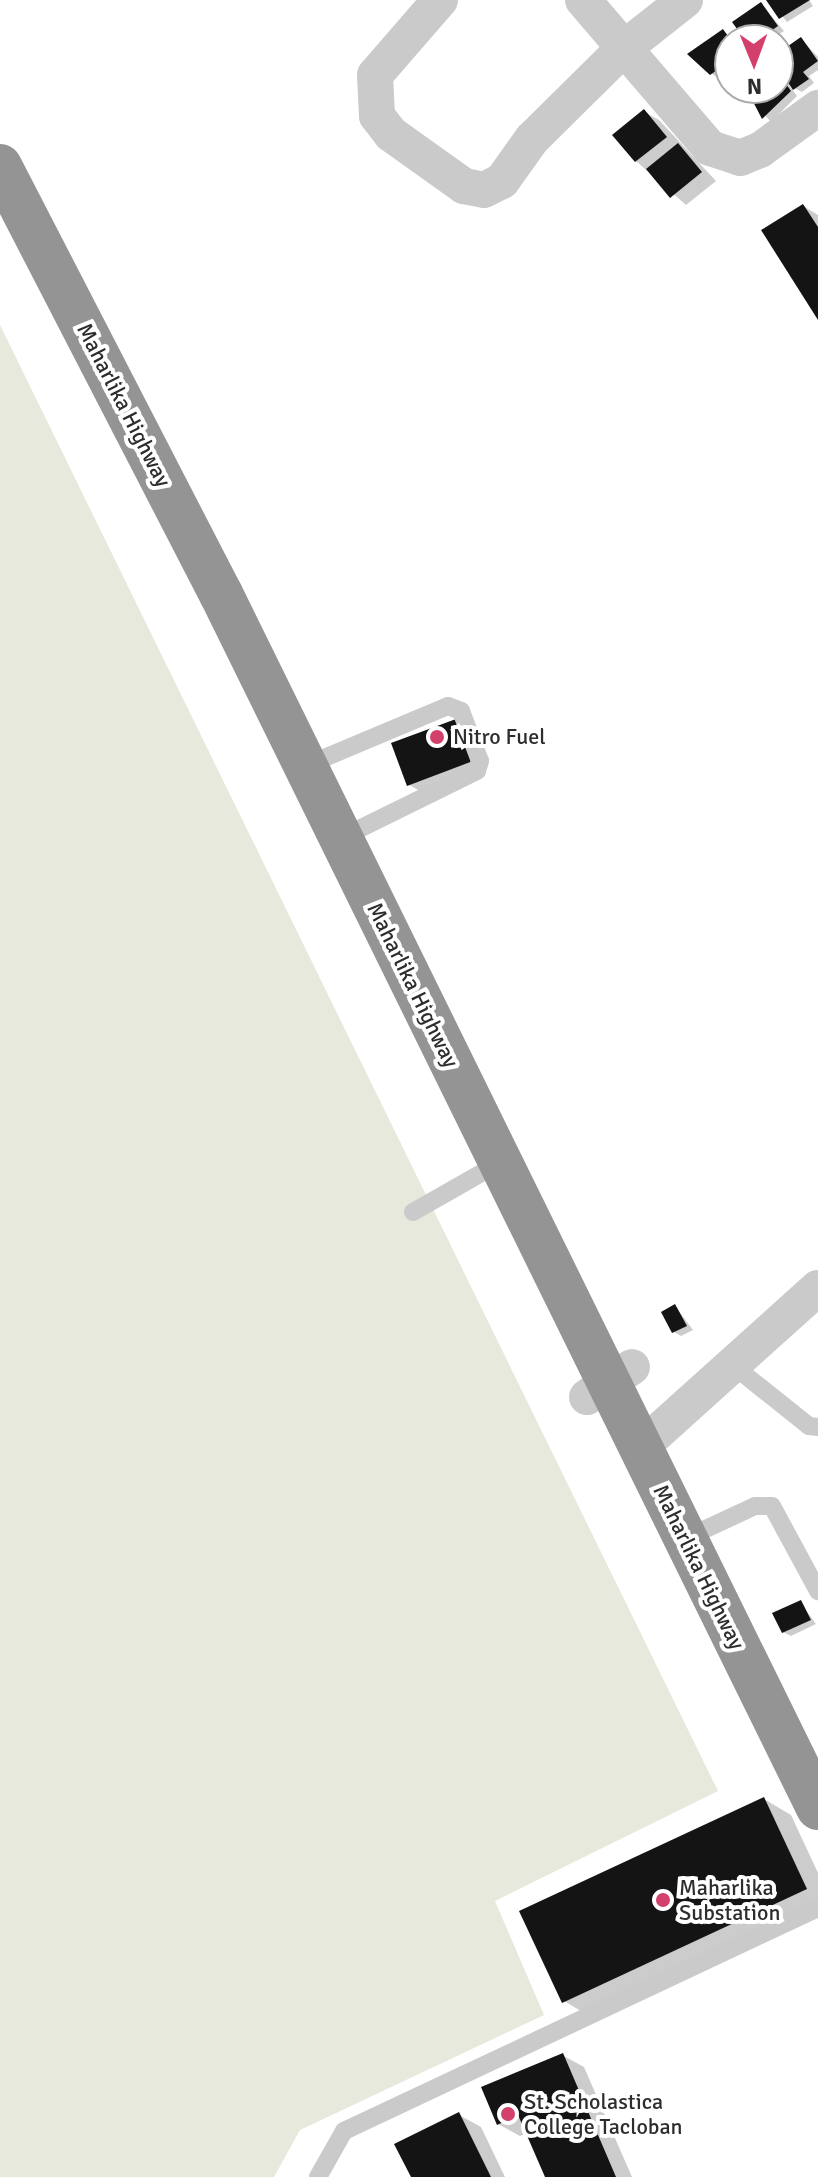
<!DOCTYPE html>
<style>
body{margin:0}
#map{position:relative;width:818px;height:2177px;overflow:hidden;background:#fff;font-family:Signika,sans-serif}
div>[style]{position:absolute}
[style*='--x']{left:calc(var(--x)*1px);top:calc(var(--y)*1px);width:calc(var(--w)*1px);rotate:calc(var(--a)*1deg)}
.green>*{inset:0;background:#e6e9dc}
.shadow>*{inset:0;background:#0003}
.building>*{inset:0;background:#141414}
.lane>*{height:18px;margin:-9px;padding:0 9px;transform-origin:9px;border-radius:9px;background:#cacaca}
.street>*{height:36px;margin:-18px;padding:0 18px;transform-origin:18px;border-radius:18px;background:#cacaca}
.highway>*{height:44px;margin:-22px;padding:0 22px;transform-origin:22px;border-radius:22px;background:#949494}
.dots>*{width:22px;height:22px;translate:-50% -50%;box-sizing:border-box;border:4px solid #fff;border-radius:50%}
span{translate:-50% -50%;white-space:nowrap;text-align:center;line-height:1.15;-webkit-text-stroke:8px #fff;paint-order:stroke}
.street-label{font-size:22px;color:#2d2d2d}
.poi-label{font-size:22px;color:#2d2d2d}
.left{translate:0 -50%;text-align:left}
.north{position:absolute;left:714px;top:24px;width:80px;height:80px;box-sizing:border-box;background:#fff;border:2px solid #ababab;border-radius:50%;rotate:179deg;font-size:22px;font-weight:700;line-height:32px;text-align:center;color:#2d2d2d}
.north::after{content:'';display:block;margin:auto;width:28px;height:36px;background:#d3406c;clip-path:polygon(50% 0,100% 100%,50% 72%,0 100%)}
</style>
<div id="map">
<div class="green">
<i style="clip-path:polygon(0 325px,718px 1791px,495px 1901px,544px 2015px,300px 2130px,274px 2177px,0 2177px)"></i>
</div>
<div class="shadow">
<i style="clip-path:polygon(769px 0,809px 0,813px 6px,787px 22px)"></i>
<i style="clip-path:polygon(761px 4px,784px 31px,770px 40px,747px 40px)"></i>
<i style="clip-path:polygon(723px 31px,733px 40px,730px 69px,718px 78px,711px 73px)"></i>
<i style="clip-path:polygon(801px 39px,818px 57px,818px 70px,809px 76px,814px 83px,802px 92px,789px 85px,797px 96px,771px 122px,750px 99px,754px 96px,748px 88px,778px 88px,778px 71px,787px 76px,778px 56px)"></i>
<i style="clip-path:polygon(644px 112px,659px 120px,716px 181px,686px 205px,636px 161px)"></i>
<i style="clip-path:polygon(803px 206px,818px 215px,818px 316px)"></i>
<i style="clip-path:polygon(456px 721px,486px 769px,423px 793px,408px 784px)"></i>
<i style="clip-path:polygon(675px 1306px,693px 1330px,681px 1336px,674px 1332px)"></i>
<i style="clip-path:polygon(800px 1602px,816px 1624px,791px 1636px,783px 1632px)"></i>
<i style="clip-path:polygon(764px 1799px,791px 1815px,818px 1873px,818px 1911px,591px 2017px,564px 2001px)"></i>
<i style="clip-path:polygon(evenodd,562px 2055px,584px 2067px,632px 2177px,547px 2177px,528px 2133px,520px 2136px,498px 2124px,562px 2055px,527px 2110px,528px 2113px,510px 2122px,510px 2117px,527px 2110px)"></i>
<i style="clip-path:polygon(459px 2115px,481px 2127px,505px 2177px,413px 2177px)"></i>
</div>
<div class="building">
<i style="clip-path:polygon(766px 0,810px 0,779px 19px)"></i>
<i style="clip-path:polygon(761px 2px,778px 26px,758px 40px,745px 40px,732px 22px)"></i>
<i style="clip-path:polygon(723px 29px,730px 39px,730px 61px,710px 75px,687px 54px)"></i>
<i style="clip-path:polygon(801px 37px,818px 61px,803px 72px,809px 79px,793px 90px,778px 67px,778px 53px)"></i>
<i style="clip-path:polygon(778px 73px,791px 91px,762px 119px,746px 88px,778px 88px)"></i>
<i style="clip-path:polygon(644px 109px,667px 137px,635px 162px,612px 135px)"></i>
<i style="clip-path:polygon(678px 143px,702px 172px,670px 198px,646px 169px)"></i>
<i style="clip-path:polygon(803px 204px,818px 227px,818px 320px,761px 230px)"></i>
<i style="clip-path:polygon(456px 719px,473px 761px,407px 786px,391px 743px)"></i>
<i style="clip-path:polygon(675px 1304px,687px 1326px,672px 1333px,661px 1312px)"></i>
<i style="clip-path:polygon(801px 1600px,811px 1620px,782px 1633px,772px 1613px)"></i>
<i style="clip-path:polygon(764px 1797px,807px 1889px,562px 2003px,519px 1911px)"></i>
<i style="clip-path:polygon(563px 2053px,616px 2177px,545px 2177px,518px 2115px,497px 2125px,481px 2087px)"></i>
<i style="clip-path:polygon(459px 2112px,491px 2177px,411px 2177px,394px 2144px)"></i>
</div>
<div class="lane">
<i style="--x:305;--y:766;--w:155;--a:-22.8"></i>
<i style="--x:448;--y:706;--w:14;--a:21"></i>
<i style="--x:461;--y:711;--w:53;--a:69.2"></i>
<i style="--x:480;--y:761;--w:10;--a:107"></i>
<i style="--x:477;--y:771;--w:152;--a:153.8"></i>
<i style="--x:413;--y:1212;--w:99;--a:-29.7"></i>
<i style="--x:730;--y:1363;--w:101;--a:38.6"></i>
<i style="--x:809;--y:1426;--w:9;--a:6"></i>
<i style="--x:684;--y:1539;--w:78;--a:-24.9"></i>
<i style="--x:755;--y:1506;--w:17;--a:0"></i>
<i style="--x:772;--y:1506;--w:97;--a:61.6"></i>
<i style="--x:318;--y:2177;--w:53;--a:-60.5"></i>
<i style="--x:344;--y:2131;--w:524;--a:-25.2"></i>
</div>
<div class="street">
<i style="--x:440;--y:0;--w:99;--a:130.9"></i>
<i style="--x:375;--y:75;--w:41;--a:87.2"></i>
<i style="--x:377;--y:116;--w:23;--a:52"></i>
<i style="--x:391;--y:134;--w:90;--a:35.5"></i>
<i style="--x:464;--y:186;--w:20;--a:11"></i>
<i style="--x:484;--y:190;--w:20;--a:-27"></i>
<i style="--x:502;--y:181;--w:52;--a:-54.5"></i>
<i style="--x:532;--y:139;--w:128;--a:-44.7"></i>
<i style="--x:623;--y:49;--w:79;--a:-38.3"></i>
<i style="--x:583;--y:0;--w:195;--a:49.4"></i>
<i style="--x:710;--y:148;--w:32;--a:18"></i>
<i style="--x:740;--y:158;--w:22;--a:-22"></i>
<i style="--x:760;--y:150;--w:72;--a:-35.9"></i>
<i style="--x:587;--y:1397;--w:54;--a:-33.7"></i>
<i style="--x:640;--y:1448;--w:239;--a:-42"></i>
</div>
<div class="highway">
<i style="--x:0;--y:166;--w:482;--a:62.7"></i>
<i style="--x:221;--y:594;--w:1353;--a:63.81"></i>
</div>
<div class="dots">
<i style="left:437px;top:737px;background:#d3406c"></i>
<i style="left:663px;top:1900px;background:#d3406c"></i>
<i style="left:508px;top:2114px;background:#d3406c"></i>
</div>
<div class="street-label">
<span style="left:124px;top:405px;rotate:63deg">Maharlika Highway</span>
<span style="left:413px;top:985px;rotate:64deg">Maharlika Highway</span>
<span style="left:699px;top:1567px;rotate:64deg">Maharlika Highway</span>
</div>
<div class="poi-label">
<span class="left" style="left:453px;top:737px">Nitro Fuel</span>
<span class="left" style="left:679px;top:1900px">Maharlika<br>Substation</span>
<span class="left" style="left:524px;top:2114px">St. Scholastica<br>College Tacloban</span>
</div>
<div class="north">N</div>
</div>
